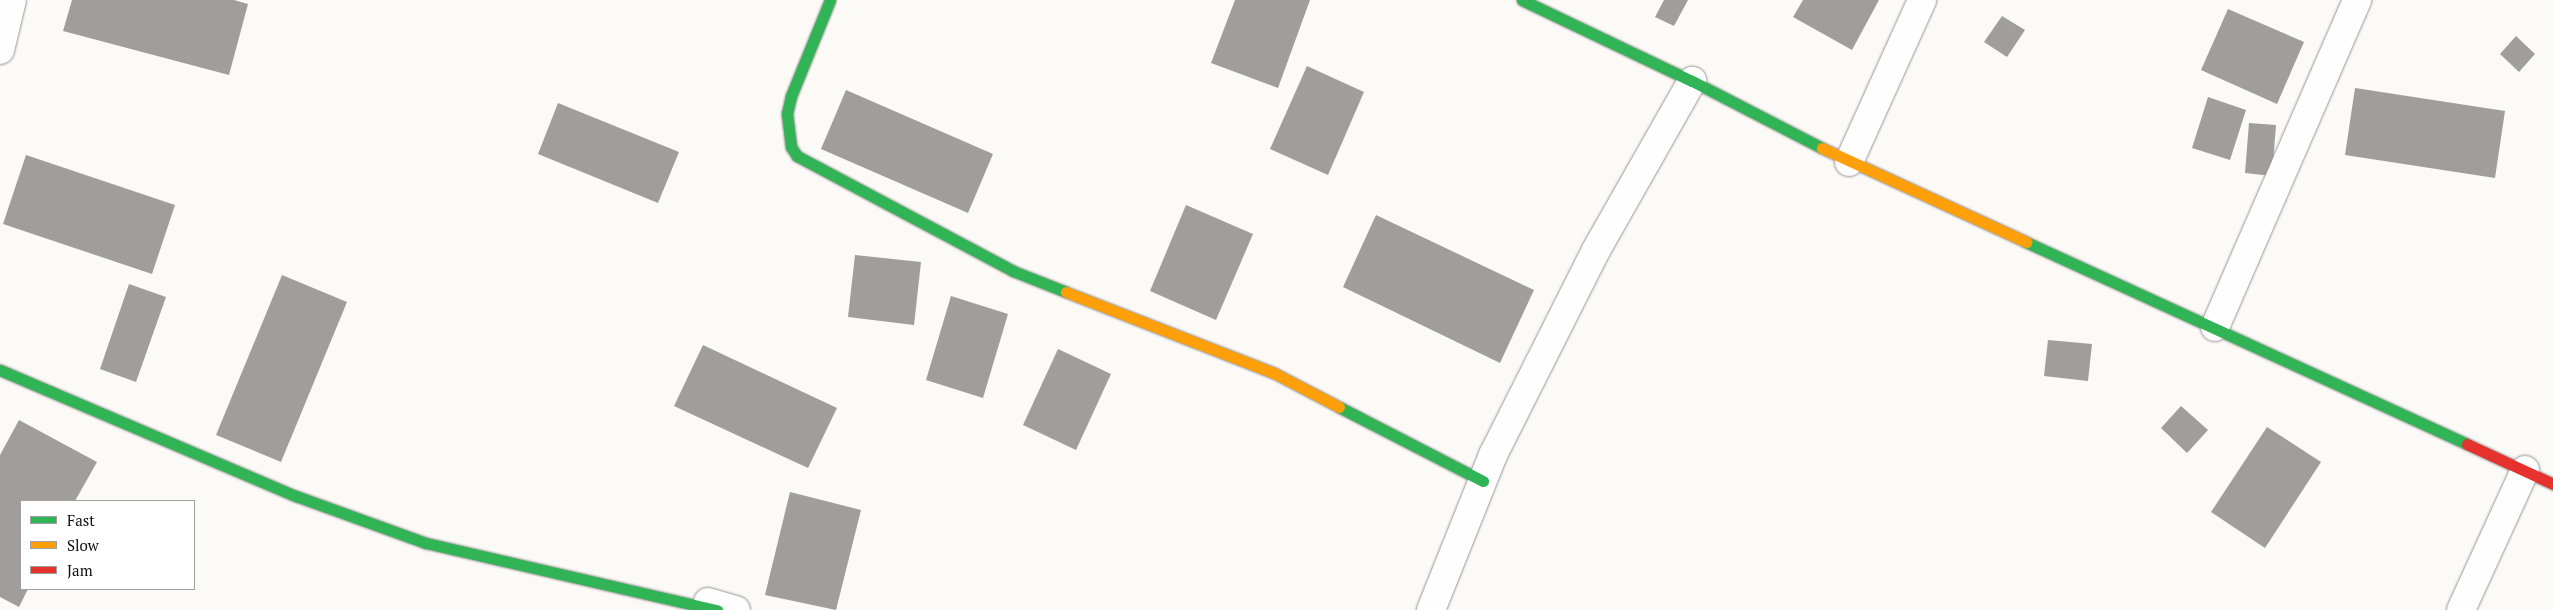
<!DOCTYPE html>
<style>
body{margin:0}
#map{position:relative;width:2553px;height:610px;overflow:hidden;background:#fcfaf6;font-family:"PT Serif",serif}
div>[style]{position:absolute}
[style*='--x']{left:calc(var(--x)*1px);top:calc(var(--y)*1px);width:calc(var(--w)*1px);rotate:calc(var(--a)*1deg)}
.building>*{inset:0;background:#a09d9b}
.roads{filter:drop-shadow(0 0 1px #969594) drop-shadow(0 0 1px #969594)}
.street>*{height:28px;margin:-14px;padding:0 14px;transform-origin:14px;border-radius:14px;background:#fffefe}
.fast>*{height:11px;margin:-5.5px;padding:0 5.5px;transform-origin:5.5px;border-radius:5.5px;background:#30b455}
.slow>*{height:11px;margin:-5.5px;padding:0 5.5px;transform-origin:5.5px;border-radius:5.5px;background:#ff9f0a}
.jam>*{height:11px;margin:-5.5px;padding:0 5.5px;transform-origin:5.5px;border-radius:5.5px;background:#e5322d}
span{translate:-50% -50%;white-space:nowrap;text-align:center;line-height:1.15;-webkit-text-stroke:5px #fff;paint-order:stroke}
.legend{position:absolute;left:20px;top:500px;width:175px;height:90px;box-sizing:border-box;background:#fff;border:1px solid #9f9f9f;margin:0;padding:6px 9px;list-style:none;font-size:15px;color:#101010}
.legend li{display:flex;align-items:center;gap:10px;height:25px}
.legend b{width:25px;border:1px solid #9f9f9f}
</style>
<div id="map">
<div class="building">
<i style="clip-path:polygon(72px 0,234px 0,248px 4px,229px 75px,63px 31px)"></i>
<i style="clip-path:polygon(1235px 0,1310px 0,1278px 88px,1211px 63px)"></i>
<i style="clip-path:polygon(1664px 0,1688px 0,1674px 26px,1655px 17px)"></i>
<i style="clip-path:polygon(1803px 0,1879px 0,1852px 50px,1793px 17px)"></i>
<i style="clip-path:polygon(2228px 9px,2304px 42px,2277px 104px,2201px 70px)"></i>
<i style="clip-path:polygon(2002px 16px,2025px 30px,2007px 57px,1984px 42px)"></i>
<i style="clip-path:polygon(2516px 36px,2535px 54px,2519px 72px,2500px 54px)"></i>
<i style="clip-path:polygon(1307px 66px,1364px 92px,1328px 175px,1270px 149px)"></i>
<i style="clip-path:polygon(2355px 88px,2505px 111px,2495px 178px,2345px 155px)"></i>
<i style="clip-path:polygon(846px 90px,993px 154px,968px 213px,821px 149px)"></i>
<i style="clip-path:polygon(2208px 97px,2246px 110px,2230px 160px,2192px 148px)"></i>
<i style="clip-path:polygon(558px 103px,679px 152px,658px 203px,538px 154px)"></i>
<i style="clip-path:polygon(2249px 123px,2276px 125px,2272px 176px,2245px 173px)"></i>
<i style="clip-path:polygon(26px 155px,175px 205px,152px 274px,3px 224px)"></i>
<i style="clip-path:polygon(1186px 205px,1253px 234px,1216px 320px,1150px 291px)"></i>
<i style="clip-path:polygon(1376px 215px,1534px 290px,1500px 363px,1343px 287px)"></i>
<i style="clip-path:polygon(855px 255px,921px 262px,914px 325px,848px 317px)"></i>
<i style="clip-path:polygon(282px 275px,347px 302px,281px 462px,216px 435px)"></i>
<i style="clip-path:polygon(129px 284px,166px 297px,136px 382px,100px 369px)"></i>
<i style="clip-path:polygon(951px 296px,1008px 314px,983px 398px,926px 380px)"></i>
<i style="clip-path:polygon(2048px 340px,2092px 344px,2088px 381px,2044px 376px)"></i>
<i style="clip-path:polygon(703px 345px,837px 408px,808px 468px,674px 406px)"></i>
<i style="clip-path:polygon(1058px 349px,1111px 374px,1076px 450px,1023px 425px)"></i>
<i style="clip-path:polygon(2181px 406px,2208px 430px,2187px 453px,2161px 428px)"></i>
<i style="clip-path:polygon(19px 420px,97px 462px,75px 501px,21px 501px,21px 589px,28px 589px,19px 607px,0 597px,0 455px)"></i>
<i style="clip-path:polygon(2267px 427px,2321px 462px,2265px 548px,2211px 512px)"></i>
<i style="clip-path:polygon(790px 492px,861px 510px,836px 610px,765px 595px)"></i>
</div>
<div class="roads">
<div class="street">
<i style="--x:0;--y:50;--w:51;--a:-76.5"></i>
<i style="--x:1849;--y:162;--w:178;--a:-65.7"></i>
<i style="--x:2215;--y:327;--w:357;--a:-66.5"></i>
<i style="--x:708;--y:602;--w:29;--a:16"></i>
<i style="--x:1431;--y:610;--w:167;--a:-68.2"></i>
<i style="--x:1493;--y:455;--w:227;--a:-63.3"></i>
<i style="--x:1595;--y:252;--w:197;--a:-60.4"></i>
<i style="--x:2461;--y:610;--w:154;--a:-65.4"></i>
</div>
<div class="fast">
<i style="--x:830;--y:0;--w:104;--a:112.1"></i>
<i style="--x:791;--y:96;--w:18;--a:103"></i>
<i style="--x:787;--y:114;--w:33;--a:83"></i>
<i style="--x:791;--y:147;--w:11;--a:56"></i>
<i style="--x:797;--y:156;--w:245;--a:28"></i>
<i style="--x:1013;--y:271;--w:57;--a:21.6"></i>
<i style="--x:1522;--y:0;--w:188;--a:25.5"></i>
<i style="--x:1692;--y:81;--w:146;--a:27.3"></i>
<i style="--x:2026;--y:242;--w:485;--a:24.6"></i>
<i style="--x:0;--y:370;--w:322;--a:23.1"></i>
<i style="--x:296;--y:496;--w:138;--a:19.9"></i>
<i style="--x:426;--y:543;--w:299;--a:13"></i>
<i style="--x:1339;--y:407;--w:162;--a:27.2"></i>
</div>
<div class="slow">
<i style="--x:1822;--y:148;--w:225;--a:24.7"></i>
<i style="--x:1066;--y:292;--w:225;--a:21.3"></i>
<i style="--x:1276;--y:374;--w:71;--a:27.6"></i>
</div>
<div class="jam">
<i style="--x:2467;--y:444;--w:95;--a:24.9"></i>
</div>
</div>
<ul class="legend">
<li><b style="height:6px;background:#30b455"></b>Fast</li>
<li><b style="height:6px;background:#ff9f0a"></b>Slow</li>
<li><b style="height:6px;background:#e5322d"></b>Jam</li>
</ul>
</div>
